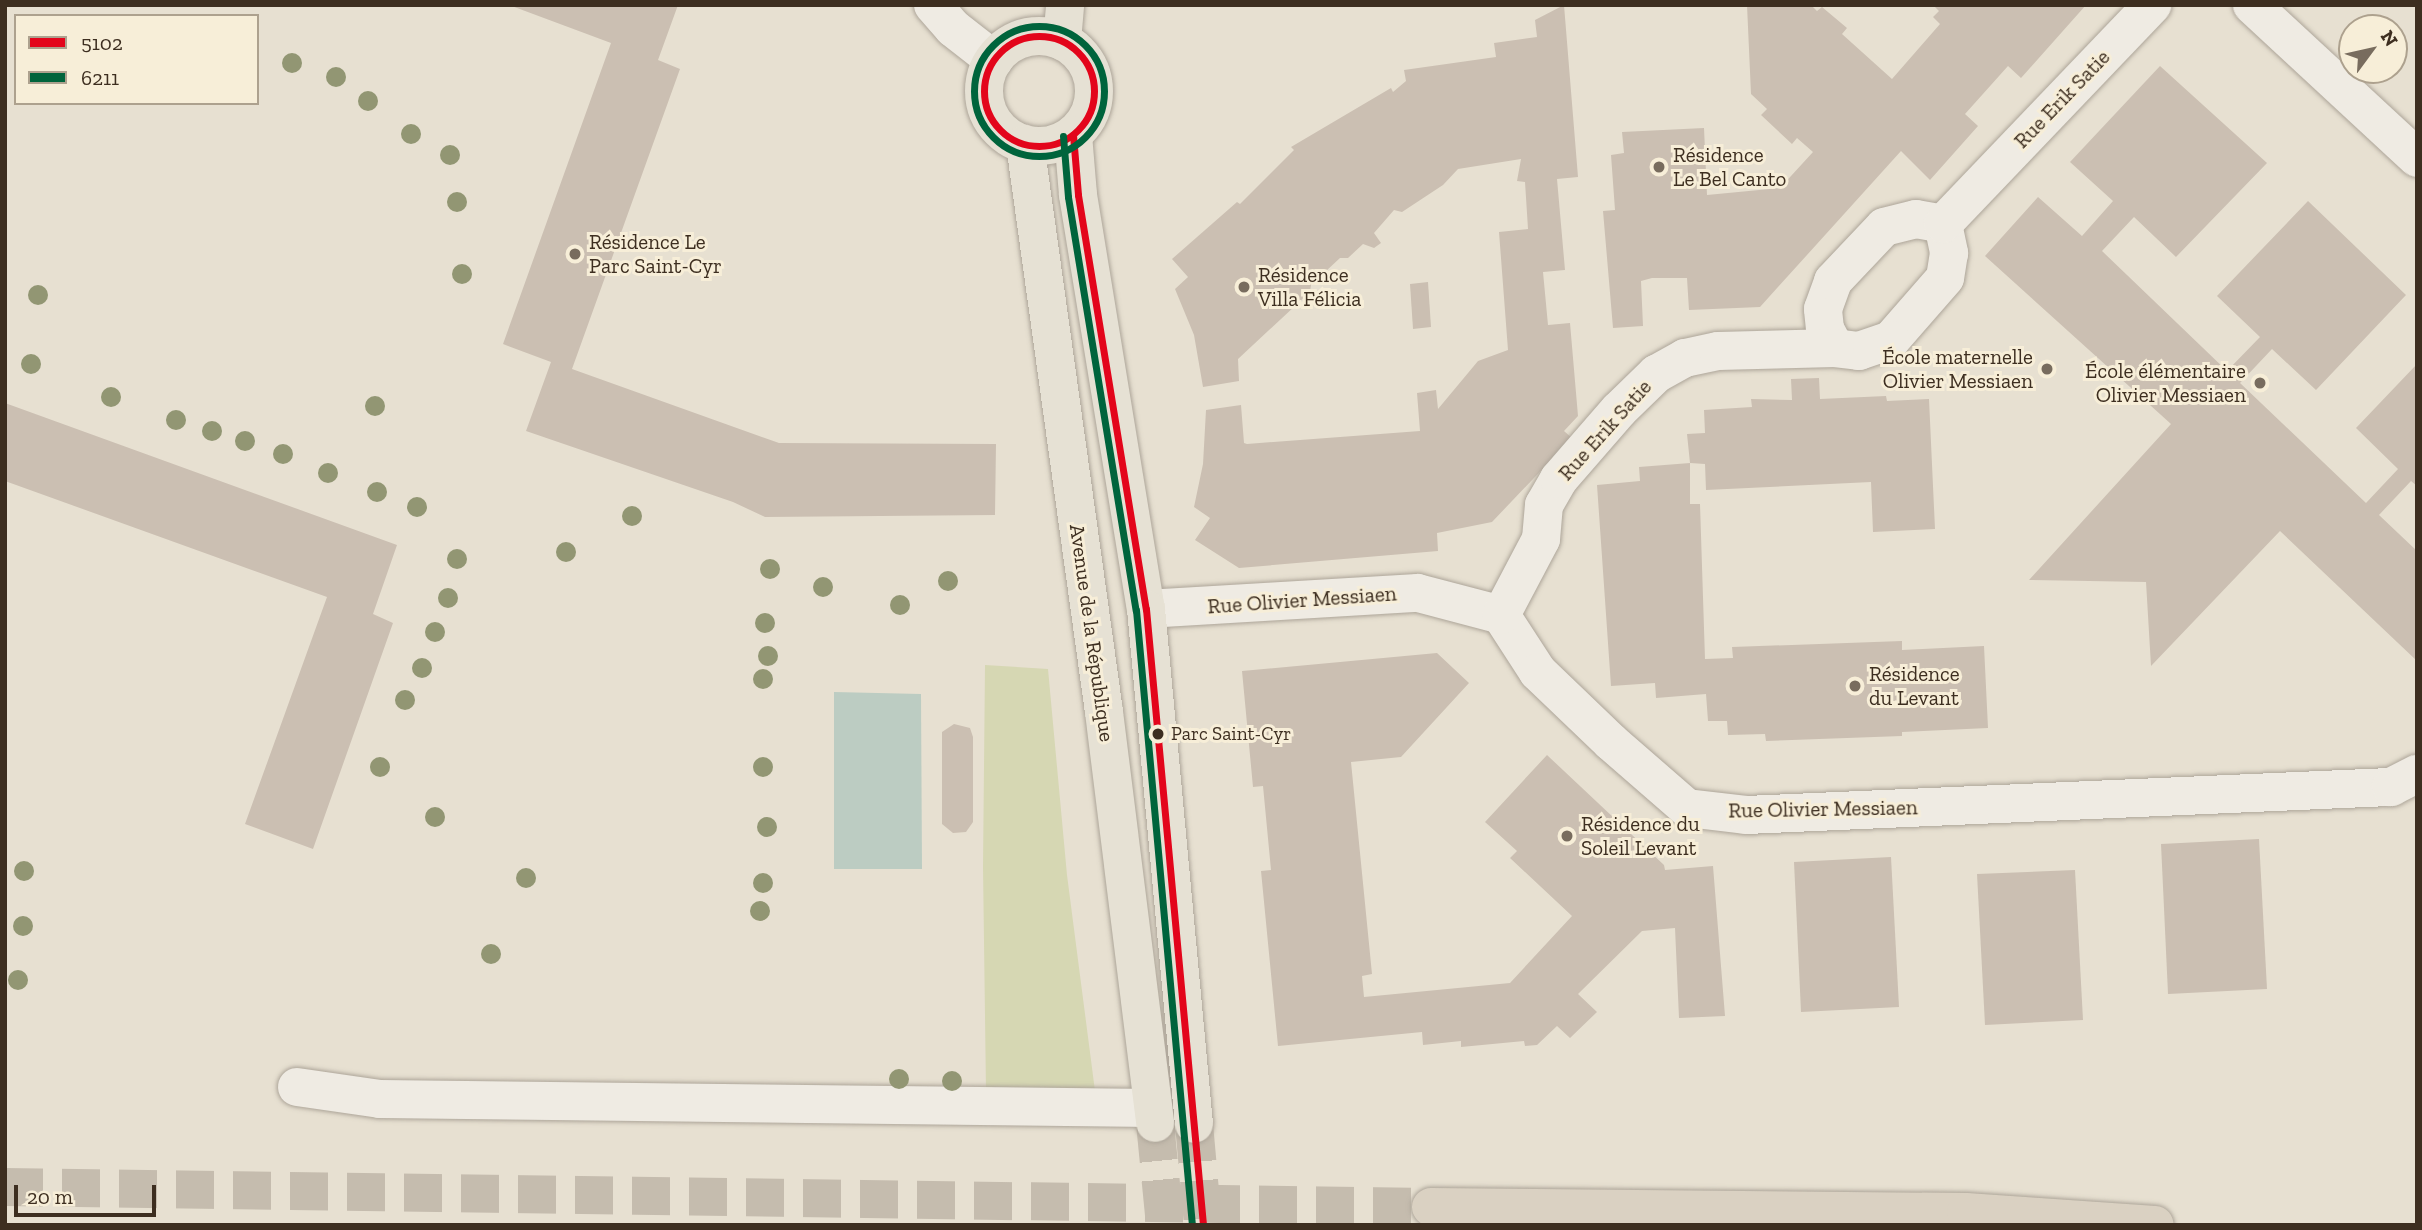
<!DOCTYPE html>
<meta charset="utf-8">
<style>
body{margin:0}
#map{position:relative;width:2422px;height:1230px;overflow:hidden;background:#e7e0d1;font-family:"Zilla Slab",serif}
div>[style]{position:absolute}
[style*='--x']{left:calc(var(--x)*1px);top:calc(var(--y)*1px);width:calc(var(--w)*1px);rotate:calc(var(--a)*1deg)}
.green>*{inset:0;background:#d6d7b3}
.water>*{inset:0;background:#bcccc2}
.building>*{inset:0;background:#cbbfb2}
.major-tunnel>*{height:38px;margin-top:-19px;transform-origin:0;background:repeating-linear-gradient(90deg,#c5bcae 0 38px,transparent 0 57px)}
.highway-tunnel>*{height:38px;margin-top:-19px;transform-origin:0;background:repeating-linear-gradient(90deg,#c5bcae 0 38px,transparent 0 57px)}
.roads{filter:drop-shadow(0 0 2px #ada599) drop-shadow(0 0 2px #ada599)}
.minor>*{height:38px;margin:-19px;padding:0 19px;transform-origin:19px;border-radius:19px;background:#efebe3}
.major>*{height:38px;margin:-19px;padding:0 19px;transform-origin:19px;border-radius:19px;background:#e6e1d4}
.major>.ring{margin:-19px;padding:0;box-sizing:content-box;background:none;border:38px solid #e6e1d4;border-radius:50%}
.highway>*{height:38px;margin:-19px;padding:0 19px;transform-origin:19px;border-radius:19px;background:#dad1c2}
.bus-1>*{height:7px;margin:-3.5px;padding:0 3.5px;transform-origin:3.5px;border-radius:3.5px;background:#e3051b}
.bus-1>.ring{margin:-3.5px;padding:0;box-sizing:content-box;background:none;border:7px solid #e3051b;border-radius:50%}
.bus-2>*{height:7px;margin:-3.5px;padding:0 3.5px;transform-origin:3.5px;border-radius:3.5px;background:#00643c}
.bus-2>.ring{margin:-3.5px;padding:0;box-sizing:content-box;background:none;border:7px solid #00643c;border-radius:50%}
.trees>*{width:20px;height:20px;margin:-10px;border-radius:50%;background:#929673}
.dots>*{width:19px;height:19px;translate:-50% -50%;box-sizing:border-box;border:4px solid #f7eed8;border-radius:50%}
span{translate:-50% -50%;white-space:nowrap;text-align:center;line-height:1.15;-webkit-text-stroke:6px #f7eed8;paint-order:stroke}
.bus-label{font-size:19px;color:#3d2e20}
.left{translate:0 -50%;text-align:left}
.street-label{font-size:21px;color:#3d2e20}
.poi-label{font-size:21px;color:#3d2e20}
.right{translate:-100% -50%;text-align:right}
.frame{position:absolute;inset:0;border:7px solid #3d2e20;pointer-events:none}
.legend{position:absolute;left:14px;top:14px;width:245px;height:91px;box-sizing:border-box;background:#f7eed8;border:2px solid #ada18e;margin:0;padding:9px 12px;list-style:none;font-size:21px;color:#3d2e20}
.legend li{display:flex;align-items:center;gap:14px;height:35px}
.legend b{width:35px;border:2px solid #ada18e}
.north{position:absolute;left:2338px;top:14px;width:70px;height:70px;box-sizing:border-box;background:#f7eed8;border:2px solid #ada18e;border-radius:50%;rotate:57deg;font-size:19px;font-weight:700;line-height:28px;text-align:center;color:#3d2e20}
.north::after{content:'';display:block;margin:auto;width:24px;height:32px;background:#786c5e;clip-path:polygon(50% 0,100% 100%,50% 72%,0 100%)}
.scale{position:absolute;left:14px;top:1185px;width:142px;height:32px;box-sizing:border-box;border:4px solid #3d2e20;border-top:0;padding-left:9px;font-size:21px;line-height:24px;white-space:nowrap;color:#3d2e20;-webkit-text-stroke:5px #f7eed8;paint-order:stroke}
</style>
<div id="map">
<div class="green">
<i style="clip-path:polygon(985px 665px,1048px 669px,1067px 875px,1095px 1091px,986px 1091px,983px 867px)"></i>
</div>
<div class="water">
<i style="clip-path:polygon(834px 692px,921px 694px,922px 869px,834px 869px)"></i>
</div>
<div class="building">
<i style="clip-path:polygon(509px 5px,678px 5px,658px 60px,680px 69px,572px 369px,779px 443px,996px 444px,995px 515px,765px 517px,733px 502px,526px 431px,551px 362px,503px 344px,611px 43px)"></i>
<i style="clip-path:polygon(1564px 5px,1578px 177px,1557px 179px,1565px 270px,1543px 272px,1548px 325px,1570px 323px,1578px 416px,1564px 431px,1572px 438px,1492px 522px,1437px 533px,1438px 551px,1239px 568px,1195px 540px,1210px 518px,1194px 507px,1203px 464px,1206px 410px,1241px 405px,1244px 443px,1247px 444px,1420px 431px,1417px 393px,1436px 390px,1438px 409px,1478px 361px,1508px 350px,1499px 232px,1528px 229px,1525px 182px,1517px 181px,1521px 159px,1458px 169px,1443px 185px,1402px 212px,1394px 210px,1374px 233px,1381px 243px,1374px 248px,1363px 244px,1348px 258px,1340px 258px,1311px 285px,1310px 292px,1238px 359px,1239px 381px,1203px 387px,1194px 335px,1175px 289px,1188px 277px,1172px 259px,1237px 202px,1240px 204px,1294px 150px,1291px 147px,1391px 88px,1393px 92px,1406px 81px,1404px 70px,1496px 57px,1494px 43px,1537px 37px,1535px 20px)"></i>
<i style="clip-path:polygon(1747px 5px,1811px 5px,1817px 11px,1822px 7px,1847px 28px,1842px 34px,1892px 79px,1940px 24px,1933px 17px,1939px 11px,1933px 5px,2086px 5px,2021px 78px,2008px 66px,1965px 114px,1978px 126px,1930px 180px,1901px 151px,1760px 307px,1689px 310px,1687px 278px,1652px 278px,1641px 281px,1643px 326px,1613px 328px,1603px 211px,1615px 210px,1611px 155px,1624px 153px,1622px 132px,1704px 128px,1707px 195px,1780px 188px,1813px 152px,1797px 138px,1792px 144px,1761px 115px,1767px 109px,1751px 94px)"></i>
<i style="clip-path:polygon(2160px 66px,2267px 163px,2176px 257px,2134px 217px,2102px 251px,2227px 371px,2260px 337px,2217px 296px,2308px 201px,2406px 295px,2316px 390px,2272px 349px,2240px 383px,2366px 503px,2398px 469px,2356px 428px,2417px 364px,2417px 486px,2411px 481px,2379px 515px,2417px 551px,2417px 661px,2280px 531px,2151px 666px,2146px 582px,2029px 580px,2171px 424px,1985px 256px,2038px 197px,2082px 236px,2113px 201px,2070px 162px)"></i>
<i style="clip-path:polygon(1428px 282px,1431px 327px,1413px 329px,1410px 284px)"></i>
<i style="clip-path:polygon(1819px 378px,1820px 399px,1886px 396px,1887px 401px,1929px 399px,1935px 529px,1873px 532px,1871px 482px,1706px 490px,1705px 464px,1690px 463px,1687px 434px,1705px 433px,1704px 410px,1752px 407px,1751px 399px,1792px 400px,1791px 379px)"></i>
<i style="clip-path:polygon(5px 403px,397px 545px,373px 614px,393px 623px,313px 849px,245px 824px,327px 597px,5px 481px)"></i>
<i style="clip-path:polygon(1690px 463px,1690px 504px,1700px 504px,1705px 659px,1733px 658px,1732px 647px,1902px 641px,1902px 650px,1984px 646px,1988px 728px,1902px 732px,1902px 736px,1766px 741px,1765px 734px,1728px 735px,1727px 721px,1708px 721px,1706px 694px,1656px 698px,1655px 683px,1611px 686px,1597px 485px,1640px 481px,1639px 467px)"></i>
<i style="clip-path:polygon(1437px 653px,1469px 683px,1401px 757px,1351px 762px,1372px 974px,1362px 976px,1364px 997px,1510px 983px,1572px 916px,1510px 858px,1517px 851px,1485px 822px,1547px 755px,1664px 865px,1665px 870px,1713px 866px,1725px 1016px,1679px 1018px,1675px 928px,1642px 931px,1578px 994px,1597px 1012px,1570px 1038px,1557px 1026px,1537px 1045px,1525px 1046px,1524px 1041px,1461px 1047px,1461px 1041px,1423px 1045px,1422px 1032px,1278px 1046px,1261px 871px,1271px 870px,1263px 786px,1253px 787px,1242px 671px)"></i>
<i style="clip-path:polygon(954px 724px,970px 728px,973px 737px,973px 822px,966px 832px,953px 833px,942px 824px,942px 732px)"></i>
<i style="clip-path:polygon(2259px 839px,2267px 989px,2168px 994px,2161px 844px)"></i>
<i style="clip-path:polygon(1891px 857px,1899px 1007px,1801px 1012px,1794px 862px)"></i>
<i style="clip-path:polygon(2075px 870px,2083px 1020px,1985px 1025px,1977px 874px)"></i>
</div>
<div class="major-tunnel">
<i style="--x:1155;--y:1123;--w:102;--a:84.4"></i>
<i style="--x:1194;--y:1124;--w:101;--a:84.9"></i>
</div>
<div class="highway-tunnel">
<i style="--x:5;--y:1187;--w:1426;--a:0.8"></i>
</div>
<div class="roads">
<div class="minor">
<i style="--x:933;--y:5;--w:30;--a:49"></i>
<i style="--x:953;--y:28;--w:52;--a:38"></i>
<i style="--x:2252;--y:5;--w:225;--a:42.8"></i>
<i style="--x:1916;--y:219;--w:27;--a:10"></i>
<i style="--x:1943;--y:224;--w:30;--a:78"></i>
<i style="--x:1949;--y:253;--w:25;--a:99"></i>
<i style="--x:1945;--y:278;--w:82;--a:131.1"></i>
<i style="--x:1891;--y:340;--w:34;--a:161"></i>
<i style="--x:1859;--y:351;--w:24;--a:-173"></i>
<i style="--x:1835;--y:348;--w:21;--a:-118"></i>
<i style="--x:1825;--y:329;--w:20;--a:-96"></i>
<i style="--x:1823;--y:309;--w:30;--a:-70"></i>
<i style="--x:1833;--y:281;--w:74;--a:-46.6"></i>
<i style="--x:1884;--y:227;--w:33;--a:-14"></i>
<i style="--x:1943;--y:224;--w:303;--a:-46.3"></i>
<i style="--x:1146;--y:609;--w:272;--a:-3.4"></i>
<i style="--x:1418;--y:593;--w:86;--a:14.8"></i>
<i style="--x:1501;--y:615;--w:68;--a:57"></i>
<i style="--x:1538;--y:672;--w:101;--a:43.8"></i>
<i style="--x:1611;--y:742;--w:101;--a:41"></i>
<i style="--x:1687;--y:808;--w:59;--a:6.8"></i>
<i style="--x:1746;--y:815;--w:646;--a:-2.49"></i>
<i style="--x:2391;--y:787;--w:29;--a:-27"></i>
<i style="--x:1501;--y:615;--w:86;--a:-62.2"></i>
<i style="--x:1541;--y:539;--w:34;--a:-85"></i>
<i style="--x:1544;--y:505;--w:30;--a:-60"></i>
<i style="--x:1559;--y:479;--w:91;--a:-49"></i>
<i style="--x:1619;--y:410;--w:52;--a:-44.2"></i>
<i style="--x:1656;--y:374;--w:33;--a:-29"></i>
<i style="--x:1685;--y:358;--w:34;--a:-12"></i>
<i style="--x:1718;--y:351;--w:117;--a:-1.5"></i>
<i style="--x:297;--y:1087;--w:84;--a:8.2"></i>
<i style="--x:380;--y:1099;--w:773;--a:0.67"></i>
</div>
<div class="major">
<i class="ring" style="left:984px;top:36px;width:72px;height:72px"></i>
<i style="--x:1062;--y:41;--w:36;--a:-85"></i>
<i style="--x:1073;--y:135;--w:60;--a:85.2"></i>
<i style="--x:1078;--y:195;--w:420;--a:80.7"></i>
<i style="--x:1146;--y:609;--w:517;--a:84.68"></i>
<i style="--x:1025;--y:144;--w:573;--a:82.08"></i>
<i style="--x:1104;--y:712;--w:414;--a:82.9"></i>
</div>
<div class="highway">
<i style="--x:1431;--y:1207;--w:535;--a:0.54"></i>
<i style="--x:1966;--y:1212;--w:189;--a:3.9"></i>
</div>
</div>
<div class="bus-1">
<i class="ring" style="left:984px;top:36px;width:103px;height:103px"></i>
<i style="--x:1073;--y:135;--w:60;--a:85.2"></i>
<i style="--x:1078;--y:195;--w:420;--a:80.7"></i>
<i style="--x:1146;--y:609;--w:619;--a:84.71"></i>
</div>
<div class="bus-2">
<i class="ring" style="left:974px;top:26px;width:123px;height:123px"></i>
<i style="--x:1063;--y:136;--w:61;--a:85.3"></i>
<i style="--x:1068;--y:197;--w:419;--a:80.7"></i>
<i style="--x:1136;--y:610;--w:618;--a:84.8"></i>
</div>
<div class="trees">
<i style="left:292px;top:63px"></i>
<i style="left:336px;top:77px"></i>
<i style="left:368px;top:101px"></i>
<i style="left:411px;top:134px"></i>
<i style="left:450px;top:155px"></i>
<i style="left:457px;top:202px"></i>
<i style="left:462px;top:274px"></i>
<i style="left:38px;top:295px"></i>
<i style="left:31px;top:364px"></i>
<i style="left:111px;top:397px"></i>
<i style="left:375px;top:406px"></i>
<i style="left:176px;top:420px"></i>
<i style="left:212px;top:431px"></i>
<i style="left:245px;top:441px"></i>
<i style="left:283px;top:454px"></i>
<i style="left:328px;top:473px"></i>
<i style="left:377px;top:492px"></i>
<i style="left:417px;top:507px"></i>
<i style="left:632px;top:516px"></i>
<i style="left:566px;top:552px"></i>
<i style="left:457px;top:559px"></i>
<i style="left:770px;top:569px"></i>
<i style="left:948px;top:581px"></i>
<i style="left:823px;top:587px"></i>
<i style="left:448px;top:598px"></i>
<i style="left:900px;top:605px"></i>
<i style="left:765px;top:623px"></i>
<i style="left:435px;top:632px"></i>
<i style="left:768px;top:656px"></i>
<i style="left:422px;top:668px"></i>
<i style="left:763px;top:679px"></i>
<i style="left:405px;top:700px"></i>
<i style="left:380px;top:767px"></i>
<i style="left:763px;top:767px"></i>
<i style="left:435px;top:817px"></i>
<i style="left:767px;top:827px"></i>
<i style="left:24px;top:871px"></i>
<i style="left:526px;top:878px"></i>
<i style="left:763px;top:883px"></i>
<i style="left:760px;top:911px"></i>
<i style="left:23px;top:926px"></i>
<i style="left:491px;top:954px"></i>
<i style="left:18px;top:980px"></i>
<i style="left:899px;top:1079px"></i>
<i style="left:952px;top:1081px"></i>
</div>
<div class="dots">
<i style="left:1659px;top:167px;background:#786c5e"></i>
<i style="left:575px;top:254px;background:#786c5e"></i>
<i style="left:1244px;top:287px;background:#786c5e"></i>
<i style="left:2047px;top:369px;background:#786c5e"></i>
<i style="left:2260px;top:383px;background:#786c5e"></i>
<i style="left:1855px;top:686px;background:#786c5e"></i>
<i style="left:1158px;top:734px;background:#3d2e20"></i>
<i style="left:1567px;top:836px;background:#786c5e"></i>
</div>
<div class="bus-label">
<span class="left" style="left:1171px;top:734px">Parc Saint-Cyr</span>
</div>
<div class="street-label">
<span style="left:2062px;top:99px;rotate:-46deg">Rue Erik Satie</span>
<span style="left:1605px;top:430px;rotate:-48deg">Rue Erik Satie</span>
<span style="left:1302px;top:600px;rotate:-4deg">Rue Olivier Messiaen</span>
<span style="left:1092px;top:633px;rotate:82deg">Avenue de la République</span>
<span style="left:1823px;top:809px;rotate:-1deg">Rue Olivier Messiaen</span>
</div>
<div class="poi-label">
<span class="left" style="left:1673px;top:167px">Résidence<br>Le Bel Canto</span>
<span class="left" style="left:589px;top:254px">Résidence Le<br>Parc Saint-Cyr</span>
<span class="left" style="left:1258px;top:287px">Résidence<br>Villa Félicia</span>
<span class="right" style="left:2033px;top:369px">École maternelle<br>Olivier Messiaen</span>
<span class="right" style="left:2246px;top:383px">École élémentaire<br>Olivier Messiaen</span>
<span class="left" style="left:1869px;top:686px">Résidence<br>du Levant</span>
<span class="left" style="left:1581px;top:836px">Résidence du<br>Soleil Levant</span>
</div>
<div class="frame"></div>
<ul class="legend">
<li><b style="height:9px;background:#e3051b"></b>5102</li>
<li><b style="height:9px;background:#00643c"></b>6211</li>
</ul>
<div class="north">N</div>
<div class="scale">20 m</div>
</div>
